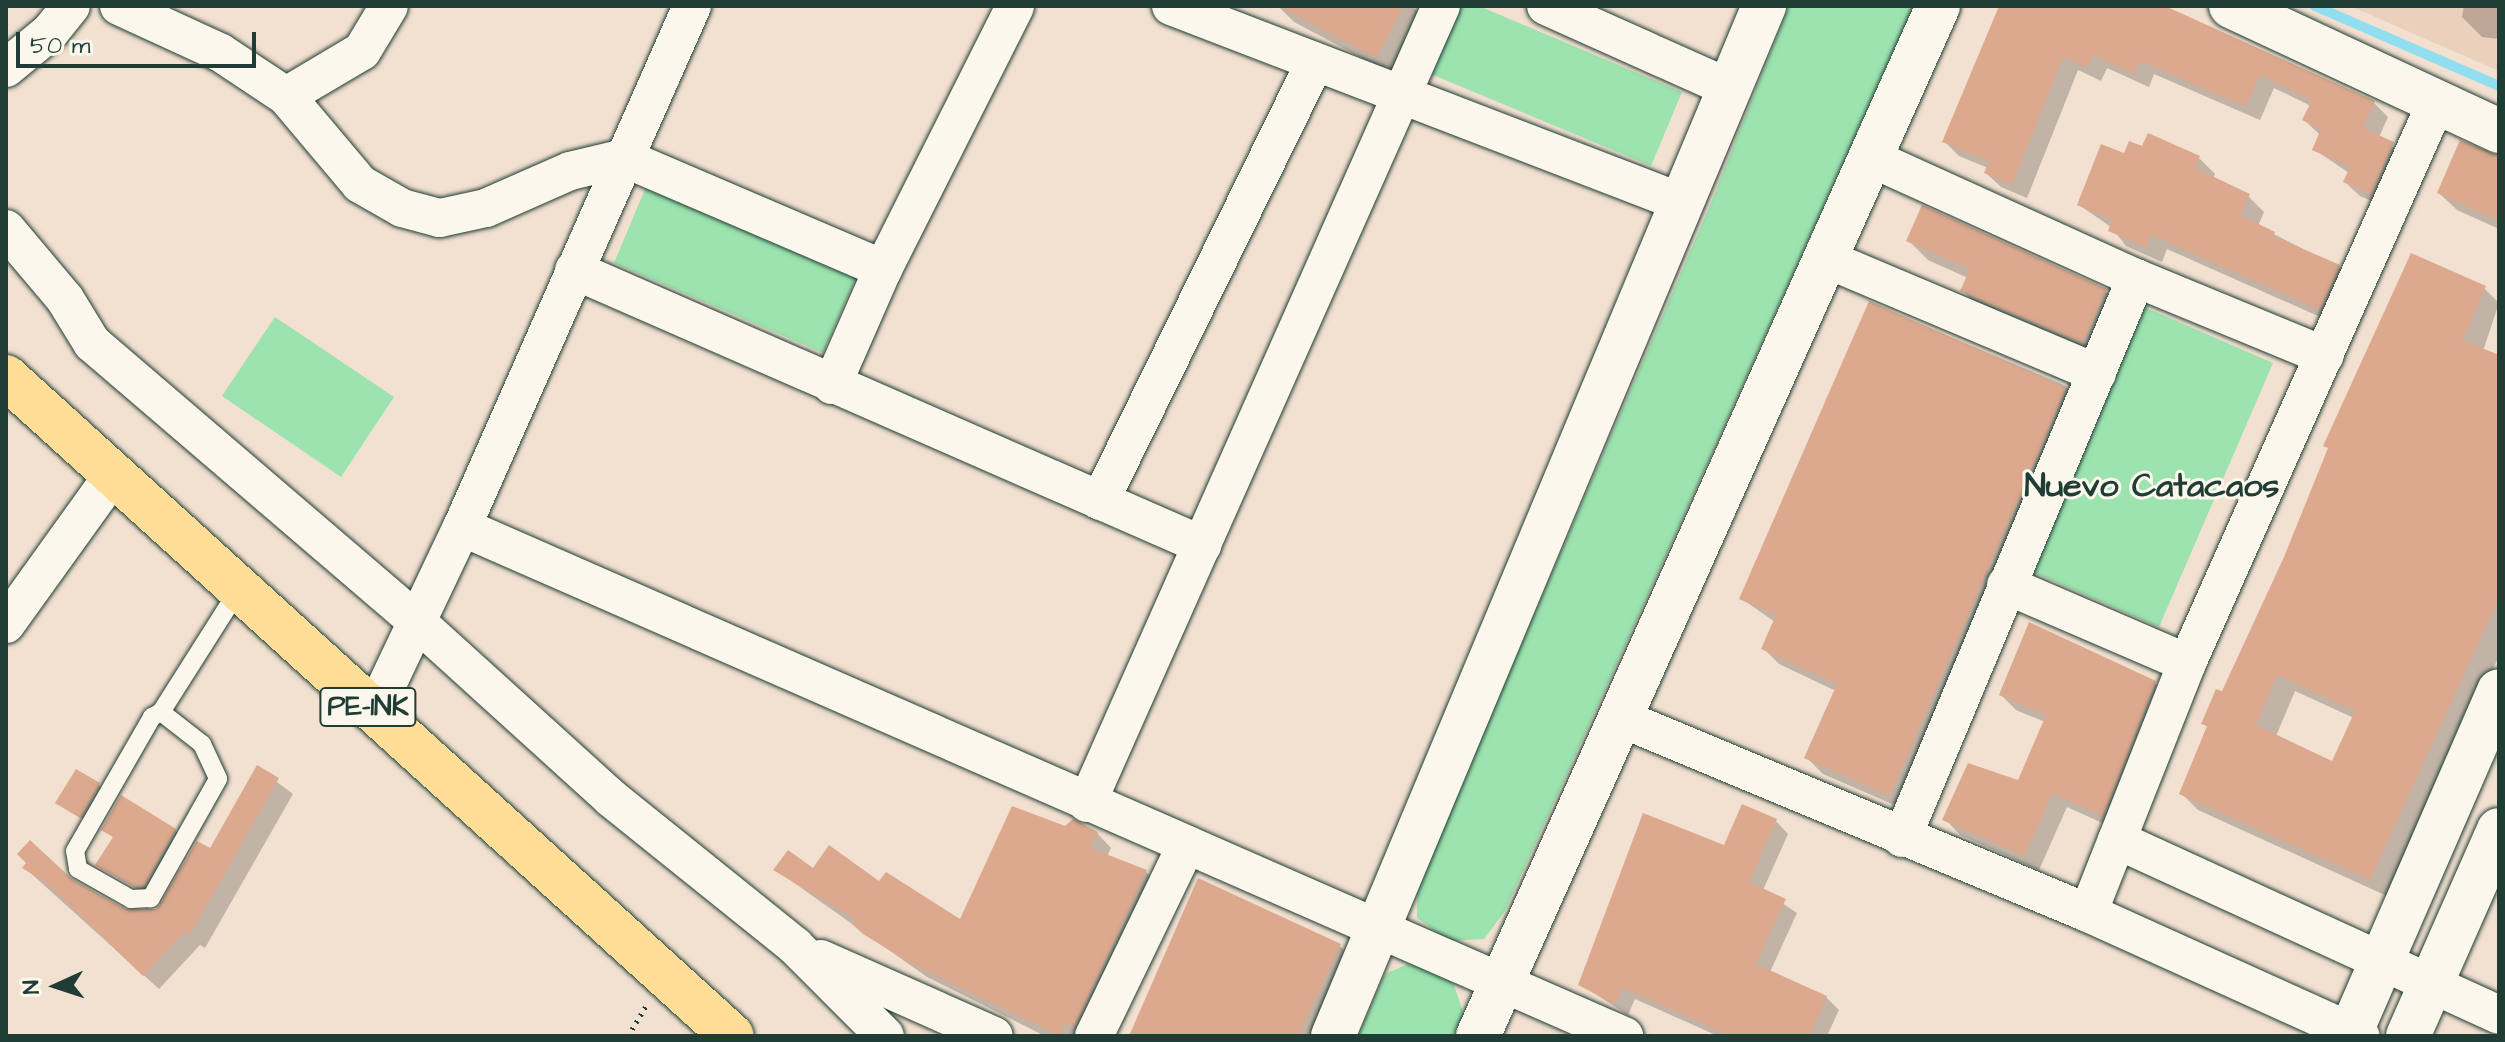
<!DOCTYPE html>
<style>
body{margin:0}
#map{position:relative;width:2505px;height:1042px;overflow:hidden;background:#f2e0d0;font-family:"Architects Daughter",sans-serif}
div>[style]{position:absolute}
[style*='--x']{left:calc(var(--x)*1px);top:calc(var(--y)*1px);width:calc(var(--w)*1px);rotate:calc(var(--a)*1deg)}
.built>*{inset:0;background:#ebd0bc}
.green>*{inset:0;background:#9de3af}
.shadow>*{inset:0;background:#0003}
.stream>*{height:10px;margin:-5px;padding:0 5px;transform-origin:5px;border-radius:5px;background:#91def0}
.building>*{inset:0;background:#dca98f}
.path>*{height:5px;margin-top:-2.5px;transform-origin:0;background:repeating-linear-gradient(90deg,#1f3d34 0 2px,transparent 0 8px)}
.roads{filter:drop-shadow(0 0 2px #1f3d34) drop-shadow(0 0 2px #1f3d34)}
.lane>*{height:18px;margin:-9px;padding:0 9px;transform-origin:9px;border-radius:9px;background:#fbf7ec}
.street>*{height:38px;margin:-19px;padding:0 19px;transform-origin:19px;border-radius:19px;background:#fbf7ec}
.secondary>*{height:44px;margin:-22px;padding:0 22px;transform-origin:22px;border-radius:22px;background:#fbf7ec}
.primary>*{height:44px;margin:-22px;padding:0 22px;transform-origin:22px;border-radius:22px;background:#fedd96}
span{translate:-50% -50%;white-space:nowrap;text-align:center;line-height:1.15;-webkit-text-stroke:6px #fbf7ec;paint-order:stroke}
.shield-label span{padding:2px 6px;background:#fbf7ec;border:2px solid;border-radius:6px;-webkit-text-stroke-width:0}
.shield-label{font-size:28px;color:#1f3d34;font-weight:700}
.quarter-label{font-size:34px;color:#1f3d34;font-weight:700}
.frame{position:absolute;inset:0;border:8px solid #1f3d34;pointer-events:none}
.north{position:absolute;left:16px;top:946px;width:80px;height:80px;-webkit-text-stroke:6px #fbf7ec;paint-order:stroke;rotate:267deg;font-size:22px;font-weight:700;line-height:32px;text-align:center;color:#1f3d34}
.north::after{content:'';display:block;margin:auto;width:28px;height:36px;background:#1f3d34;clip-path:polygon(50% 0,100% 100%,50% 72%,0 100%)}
.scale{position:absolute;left:16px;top:32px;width:240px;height:36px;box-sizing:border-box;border:4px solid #1f3d34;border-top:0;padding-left:10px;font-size:24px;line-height:28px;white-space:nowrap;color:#1f3d34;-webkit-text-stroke:6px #fbf7ec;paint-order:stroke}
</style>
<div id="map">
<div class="built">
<i style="clip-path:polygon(2350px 6px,2499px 6px,2499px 71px)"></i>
</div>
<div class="green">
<i style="clip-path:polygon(1454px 6px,1479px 6px,1682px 92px,1651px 166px,1426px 72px)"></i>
<i style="clip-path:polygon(1789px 6px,1914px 6px,1505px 911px,1484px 939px,1449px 941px,1417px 918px,1417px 887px,1708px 210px)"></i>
<i style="clip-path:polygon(648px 182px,858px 273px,823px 353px,614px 263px)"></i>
<i style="clip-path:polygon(2142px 306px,2273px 363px,2159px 627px,2028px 570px)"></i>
<i style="clip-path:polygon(275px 317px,394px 397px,341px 477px,222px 396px)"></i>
<i style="clip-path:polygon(1408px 964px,1434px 966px,1454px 985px,1464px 1015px,1453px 1036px,1358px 1036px,1385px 974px)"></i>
</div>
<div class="shadow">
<i style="clip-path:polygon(1278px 6px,1412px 6px,1426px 20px,1396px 76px,1294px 22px)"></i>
<i style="clip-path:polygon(2002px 6px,2158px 6px,2373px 102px,2388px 117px,2379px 137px,2408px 158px,2386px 207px,2360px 196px,2345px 182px,2349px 173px,2315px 150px,2319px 134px,2304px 120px,2311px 106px,2274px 88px,2260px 120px,2154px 74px,2149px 87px,2107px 68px,2101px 81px,2078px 70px,2027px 198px,2001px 187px,1986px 173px,1988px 168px,1959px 156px,1944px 141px)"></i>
<i style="clip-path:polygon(2464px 6px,2499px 6px,2499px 39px,2482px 37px,2462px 17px)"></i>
<i style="clip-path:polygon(2125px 156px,2199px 158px,2215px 174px,2213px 179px,2248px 196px,2264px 212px,2258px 226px,2339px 267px,2355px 282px,2336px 324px,2167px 249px,2162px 262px,2126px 246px,2111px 227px,2079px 205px)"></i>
<i style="clip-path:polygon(2499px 159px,2499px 229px,2457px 210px,2439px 193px)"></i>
<i style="clip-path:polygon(1908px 240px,2105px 291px,2125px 310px,2103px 362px,1982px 311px,1963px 291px,1968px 278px,1928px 260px)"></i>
<i style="clip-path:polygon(evenodd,2484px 288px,2499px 303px,2483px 351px,2499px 358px,2499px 656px,2387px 896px,2198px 810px,2181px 793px,2208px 728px,2203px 723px,2484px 288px,2295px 691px,2354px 718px,2333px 764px,2276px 736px,2295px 691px)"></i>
<i style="clip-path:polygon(1870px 303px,2064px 385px,2080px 401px,1906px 810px,1823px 774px,1807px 758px,1836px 691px,1779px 664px,1763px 648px,1775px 622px,1742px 599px)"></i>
<i style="clip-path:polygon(2155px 683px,2170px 698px,2118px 830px,2067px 807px,2039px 870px,1960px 835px,1945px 819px,2019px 782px,2045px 722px,2016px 710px,2001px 695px)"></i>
<i style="clip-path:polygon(258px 768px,293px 794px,205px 948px,200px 945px,159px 989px,25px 868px,81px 887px,125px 912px,153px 912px,210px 851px)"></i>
<i style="clip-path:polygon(99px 785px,105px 791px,87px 822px,57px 802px)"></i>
<i style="clip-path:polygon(1644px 815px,1725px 848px,1776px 821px,1788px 834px,1763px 890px,1797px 913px,1770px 972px,1826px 997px,1839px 1010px,1827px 1036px,1718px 1036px,1635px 999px,1628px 1015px,1581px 985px)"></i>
<i style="clip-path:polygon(104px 829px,175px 830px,181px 836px,150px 892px,142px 892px,98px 865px,114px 838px)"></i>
<i style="clip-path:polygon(1066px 829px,1097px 833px,1111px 848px,1107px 857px,1146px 872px,1161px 887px,1091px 1036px,1045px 1036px,927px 977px,776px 870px,813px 871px,879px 884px,961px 921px)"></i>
<i style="clip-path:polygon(1340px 946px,1356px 962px,1321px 1036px,1129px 1036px)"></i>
</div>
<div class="stream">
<i style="--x:2315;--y:6;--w:201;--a:23.5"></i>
</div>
<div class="building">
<i style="clip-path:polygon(1279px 6px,1404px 6px,1376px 58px)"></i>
<i style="clip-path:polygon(1999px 6px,2165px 6px,2375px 101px,2363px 128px,2394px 142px,2371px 194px,2343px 182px,2350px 167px,2312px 150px,2321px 129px,2302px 120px,2312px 100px,2260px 75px,2246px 107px,2140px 61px,2134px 74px,2093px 55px,2087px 68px,2063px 57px,2012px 185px,1984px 173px,1989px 161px,1942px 142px)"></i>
<i style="clip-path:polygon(2148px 133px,2200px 156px,2195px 168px,2250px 194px,2240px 215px,2275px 232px,2273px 236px,2340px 265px,2320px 310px,2151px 235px,2146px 247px,2108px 231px,2112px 220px,2077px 205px,2101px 144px,2124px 153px,2129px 141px,2142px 146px)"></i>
<i style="clip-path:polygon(2460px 140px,2499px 156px,2499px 221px,2437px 193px)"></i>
<i style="clip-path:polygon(1922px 205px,2107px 289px,2083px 343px,1960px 291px,1970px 269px,1906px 241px)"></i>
<i style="clip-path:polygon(evenodd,2411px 253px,2486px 286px,2463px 340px,2499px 355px,2499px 598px,2370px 880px,2179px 794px,2207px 726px,2201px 724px,2216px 689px,2222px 691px,2284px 557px,2328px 448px,2323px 446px,2411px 253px,2277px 675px,2355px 711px,2332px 761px,2256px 725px,2277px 675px)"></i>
<i style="clip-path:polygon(1869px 301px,2066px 388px,1890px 796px,1804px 758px,1837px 684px,1761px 649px,1776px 615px,1739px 599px)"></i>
<i style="clip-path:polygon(2029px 622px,2156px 681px,2103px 816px,2052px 794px,2024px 856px,1942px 820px,1968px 763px,2018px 780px,2046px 715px,1999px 695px)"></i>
<i style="clip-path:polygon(257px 765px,279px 778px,190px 935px,184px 932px,143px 976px,45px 882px,22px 868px,26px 863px,17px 854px,30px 840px,72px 879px,125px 909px,157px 909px,197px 841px,210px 848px)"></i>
<i style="clip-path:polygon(76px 769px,100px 783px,80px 818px,55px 803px)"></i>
<i style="clip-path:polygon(121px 795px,176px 829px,144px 886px,134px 887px,95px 865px,113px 837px,101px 830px)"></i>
<i style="clip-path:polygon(1742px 804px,1777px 819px,1749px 882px,1786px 899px,1756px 964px,1827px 996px,1810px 1036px,1731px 1036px,1623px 988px,1615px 1004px,1578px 985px,1643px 813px,1724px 845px)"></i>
<i style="clip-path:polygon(1012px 806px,1065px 826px,1073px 819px,1083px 824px,1098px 832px,1090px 848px,1147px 870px,1074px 1027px,1065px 1024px,1060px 1036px,910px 963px,863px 934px,852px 924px,855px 919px,773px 870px,788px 850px,813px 868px,829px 845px,879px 881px,886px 872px,960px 919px)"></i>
<i style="clip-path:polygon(1198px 878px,1341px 944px,1298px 1036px,1129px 1036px)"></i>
</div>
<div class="path">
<i style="--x:628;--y:1036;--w:35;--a:-59"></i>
</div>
<div class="roads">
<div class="lane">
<i style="--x:161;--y:712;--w:52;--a:38"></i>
<i style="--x:202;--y:744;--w:38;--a:65"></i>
<i style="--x:218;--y:779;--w:137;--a:119.4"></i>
<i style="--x:151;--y:898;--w:20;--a:177"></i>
<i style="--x:131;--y:899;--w:61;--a:-150.5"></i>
<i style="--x:78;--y:869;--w:18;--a:-99"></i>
<i style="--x:75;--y:851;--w:155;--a:-60.1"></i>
<i style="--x:152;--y:717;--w:10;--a:-29"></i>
<i style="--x:161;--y:712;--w:146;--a:-57.6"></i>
</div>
<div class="street">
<i style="--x:119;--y:6;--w:112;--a:24.7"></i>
<i style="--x:221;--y:53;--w:78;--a:33.5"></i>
<i style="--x:286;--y:96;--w:115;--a:49.9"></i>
<i style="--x:360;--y:184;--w:48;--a:29.7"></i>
<i style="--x:402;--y:208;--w:39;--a:15"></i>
<i style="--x:440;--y:218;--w:47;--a:-12.3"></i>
<i style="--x:486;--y:208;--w:92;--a:-23.8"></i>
<i style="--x:570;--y:171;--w:56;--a:-13.5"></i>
<i style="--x:624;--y:158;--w:282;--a:23.2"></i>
<i style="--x:1171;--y:6;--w:549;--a:21.05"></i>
<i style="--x:1546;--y:6;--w:198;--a:24.1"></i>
<i style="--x:6;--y:68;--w:57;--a:-39.3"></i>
<i style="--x:50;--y:32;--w:33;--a:-51"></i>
<i style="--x:286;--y:96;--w:88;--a:-30.6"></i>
<i style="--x:362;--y:51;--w:52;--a:-59"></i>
<i style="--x:1871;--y:158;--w:291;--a:24.4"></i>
<i style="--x:2136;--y:278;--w:204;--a:22.4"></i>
<i style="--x:6;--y:229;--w:92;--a:49.9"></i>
<i style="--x:65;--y:299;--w:52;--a:58.5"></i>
<i style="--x:92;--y:343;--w:428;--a:40.6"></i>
<i style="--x:417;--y:622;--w:262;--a:42.2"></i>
<i style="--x:611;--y:798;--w:236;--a:38.8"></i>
<i style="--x:795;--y:946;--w:127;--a:45"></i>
<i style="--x:1829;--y:260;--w:291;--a:22.9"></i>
<i style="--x:574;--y:270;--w:686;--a:23.65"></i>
<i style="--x:832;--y:385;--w:127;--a:-66.3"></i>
<i style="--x:883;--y:269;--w:294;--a:-63.3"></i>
<i style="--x:1100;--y:501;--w:489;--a:-63.9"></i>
<i style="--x:462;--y:527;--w:1269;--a:23.66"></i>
<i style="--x:2006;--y:585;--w:197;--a:23.3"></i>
<i style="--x:6;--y:624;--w:183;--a:-54.3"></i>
<i style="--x:374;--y:712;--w:205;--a:-64.6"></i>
<i style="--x:462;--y:527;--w:570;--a:-66.18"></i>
<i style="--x:1618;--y:717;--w:509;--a:22.64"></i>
<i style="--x:2088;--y:913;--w:299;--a:24.3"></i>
<i style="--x:1087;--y:803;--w:872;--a:-66.05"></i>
<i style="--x:1902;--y:838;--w:607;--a:-67.32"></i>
<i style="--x:2117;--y:840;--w:420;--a:24.6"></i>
<i style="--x:2088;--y:913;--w:269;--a:-68.4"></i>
<i style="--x:2187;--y:663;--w:613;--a:-66.03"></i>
<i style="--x:821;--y:959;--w:189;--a:24"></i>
<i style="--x:1094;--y:1036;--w:211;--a:-64.2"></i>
</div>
<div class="secondary">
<i style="--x:2231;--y:6;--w:296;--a:25"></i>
<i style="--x:1333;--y:1036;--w:1117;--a:-67.29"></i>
<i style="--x:1478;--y:1036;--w:1128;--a:-65.93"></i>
<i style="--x:2349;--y:1036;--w:376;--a:-66.5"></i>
<i style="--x:2408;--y:1036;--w:225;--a:-66.2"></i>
</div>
<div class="primary">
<i style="--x:6;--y:377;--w:980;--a:42.23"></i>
</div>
</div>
<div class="shield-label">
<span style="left:368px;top:707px">PE-1NK</span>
</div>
<div class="quarter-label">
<span style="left:2152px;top:487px">Nuevo Catacaos</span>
</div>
<div class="frame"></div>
<div class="north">N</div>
<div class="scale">50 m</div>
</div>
